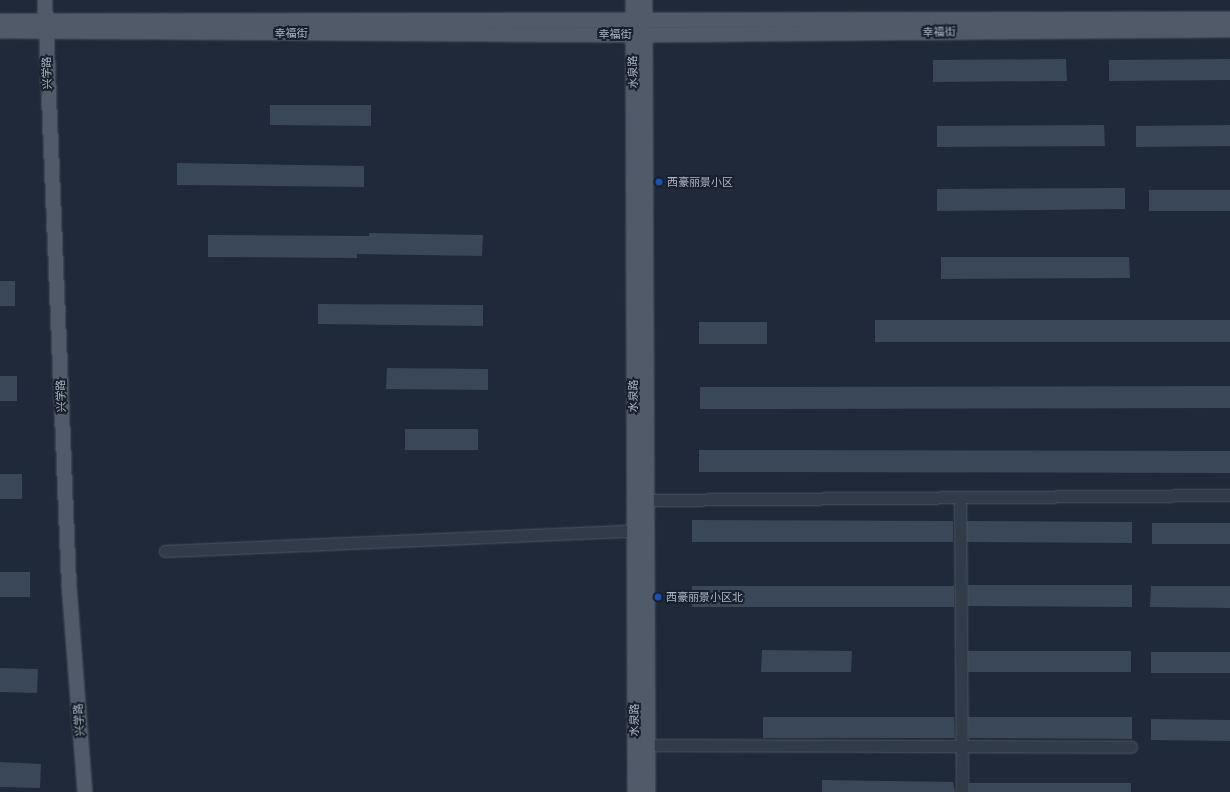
<!DOCTYPE html>
<meta charset="utf-8">
<style>
body{margin:0}
#map{position:relative;width:1230px;height:792px;overflow:hidden;background:#1f2939;font-family:"PT Sans Narrow","Noto Sans SC",sans-serif}
div>[style]{position:absolute}
[style*='--x']{left:calc(var(--x)*1px);top:calc(var(--y)*1px);width:calc(var(--w)*1px);rotate:calc(var(--a)*1deg)}
.building>*{inset:0;background:#3a4759}
.roads{filter:drop-shadow(0 0 1px #4d5664) drop-shadow(0 0 1px #4d5664)}
.minor>*{height:11px;margin:-5.5px;padding:0 5.5px;transform-origin:5.5px;border-radius:5.5px;background:#323b49}
.major>*{height:14px;margin:-7px;padding:0 7px;transform-origin:7px;border-radius:7px;background:#505a69}
.dots>*{width:11px;height:11px;translate:-50% -50%;box-sizing:border-box;border:2px solid #18202d;border-radius:50%}
span{translate:-50% -50%;white-space:nowrap;text-align:center;line-height:1.15;-webkit-text-stroke:4px #18202d;paint-order:stroke}
.street-label{font-size:11px;color:#acb6c6}
.poi-label{font-size:11px;color:#acb6c6}
.left{translate:0 -50%;text-align:left}
</style>
<div id="map">
<div class="building">
<i style="clip-path:polygon(1066px 59px,1067px 81px,933px 82px,933px 60px)"></i>
<i style="clip-path:polygon(1230px 59px,1230px 80px,1109px 81px,1109px 60px)"></i>
<i style="clip-path:polygon(270px 105px,371px 105px,371px 126px,270px 125px)"></i>
<i style="clip-path:polygon(1104px 125px,1105px 146px,937px 147px,937px 126px)"></i>
<i style="clip-path:polygon(1230px 125px,1230px 146px,1136px 147px,1136px 126px)"></i>
<i style="clip-path:polygon(177px 163px,364px 166px,364px 187px,177px 185px)"></i>
<i style="clip-path:polygon(1125px 188px,1125px 209px,937px 211px,937px 189px)"></i>
<i style="clip-path:polygon(1149px 190px,1230px 190px,1230px 211px,1149px 211px)"></i>
<i style="clip-path:polygon(369px 233px,483px 235px,482px 256px,357px 254px,357px 258px,208px 257px,208px 235px,369px 236px)"></i>
<i style="clip-path:polygon(941px 257px,1129px 257px,1130px 278px,941px 279px)"></i>
<i style="clip-path:polygon(0 281px,15px 281px,15px 306px,0 306px)"></i>
<i style="clip-path:polygon(318px 304px,483px 305px,483px 326px,318px 324px)"></i>
<i style="clip-path:polygon(875px 320px,1230px 320px,1230px 342px,875px 342px)"></i>
<i style="clip-path:polygon(699px 322px,767px 322px,767px 344px,699px 344px)"></i>
<i style="clip-path:polygon(387px 368px,488px 369px,488px 390px,386px 389px)"></i>
<i style="clip-path:polygon(0 376px,17px 376px,17px 401px,0 401px)"></i>
<i style="clip-path:polygon(1230px 386px,1230px 408px,700px 409px,700px 387px)"></i>
<i style="clip-path:polygon(405px 429px,478px 429px,478px 450px,405px 450px)"></i>
<i style="clip-path:polygon(699px 450px,1230px 451px,1230px 473px,699px 472px)"></i>
<i style="clip-path:polygon(0 474px,22px 474px,22px 499px,0 499px)"></i>
<i style="clip-path:polygon(692px 520px,953px 521px,953px 542px,692px 542px)"></i>
<i style="clip-path:polygon(967px 521px,1132px 522px,1132px 543px,967px 542px)"></i>
<i style="clip-path:polygon(1152px 523px,1230px 523px,1230px 544px,1152px 544px)"></i>
<i style="clip-path:polygon(0 572px,30px 572px,30px 597px,0 597px)"></i>
<i style="clip-path:polygon(968px 585px,1132px 585px,1132px 607px,968px 606px)"></i>
<i style="clip-path:polygon(692px 586px,954px 586px,954px 607px,692px 607px)"></i>
<i style="clip-path:polygon(1151px 586px,1230px 586px,1230px 608px,1150px 607px)"></i>
<i style="clip-path:polygon(762px 650px,852px 651px,851px 672px,761px 672px)"></i>
<i style="clip-path:polygon(968px 651px,1131px 651px,1131px 672px,968px 672px)"></i>
<i style="clip-path:polygon(1151px 652px,1230px 652px,1230px 673px,1151px 673px)"></i>
<i style="clip-path:polygon(0 668px,38px 669px,37px 693px,0 692px)"></i>
<i style="clip-path:polygon(763px 717px,954px 717px,955px 738px,763px 738px)"></i>
<i style="clip-path:polygon(968px 717px,1132px 717px,1132px 739px,969px 738px)"></i>
<i style="clip-path:polygon(1151px 719px,1230px 720px,1230px 741px,1151px 740px)"></i>
<i style="clip-path:polygon(0 762px,41px 764px,40px 788px,0 787px)"></i>
<i style="clip-path:polygon(822px 780px,953px 782px,955px 792px,822px 792px)"></i>
<i style="clip-path:polygon(969px 783px,1131px 783px,1131px 792px,969px 792px)"></i>
</div>
<div class="roads">
<div class="minor">
<i style="--x:960;--y:497;--w:295;--a:89.6"></i>
<i style="--x:647;--y:500;--w:583;--a:-0.49"></i>
<i style="--x:165;--y:551;--w:477;--a:-2.5"></i>
<i style="--x:648;--y:745;--w:483;--a:0.2"></i>
</div>
<div class="major">
<i style="--x:45;--y:0;--w:585;--a:87.65"></i>
<i style="--x:69;--y:585;--w:208;--a:85.6"></i>
<i style="--x:633;--y:0;--w:792;--a:89.86"></i>
<i style="--x:645;--y:0;--w:792;--a:89.78"></i>
<i style="--x:0;--y:21;--w:1230;--a:-0.09"></i>
<i style="--x:0;--y:31;--w:645;--a:0.36"></i>
<i style="--x:645;--y:35;--w:585;--a:-0.49"></i>
</div>
</div>
<div class="dots">
<i style="left:659px;top:182px;background:#1a4fb4"></i>
<i style="left:658px;top:597px;background:#1a4fb4"></i>
</div>
<div class="street-label">
<span style="left:939px;top:32px;rotate:-1deg">幸福街</span>
<span style="left:291px;top:33px">幸福街</span>
<span style="left:615px;top:34px">幸福街</span>
<span style="left:633px;top:72px;rotate:-91deg">水泉路</span>
<span style="left:47px;top:73px;rotate:-92deg">兴学路</span>
<span style="left:61px;top:396px;rotate:-92deg">兴学路</span>
<span style="left:633px;top:396px;rotate:-90deg">水泉路</span>
<span style="left:79px;top:720px;rotate:-94deg">兴学路</span>
<span style="left:634px;top:720px;rotate:-90deg">水泉路</span>
</div>
<div class="poi-label">
<span class="left" style="left:667px;top:182px">西豪丽景小区</span>
<span class="left" style="left:666px;top:597px">西豪丽景小区北</span>
</div>
</div>
